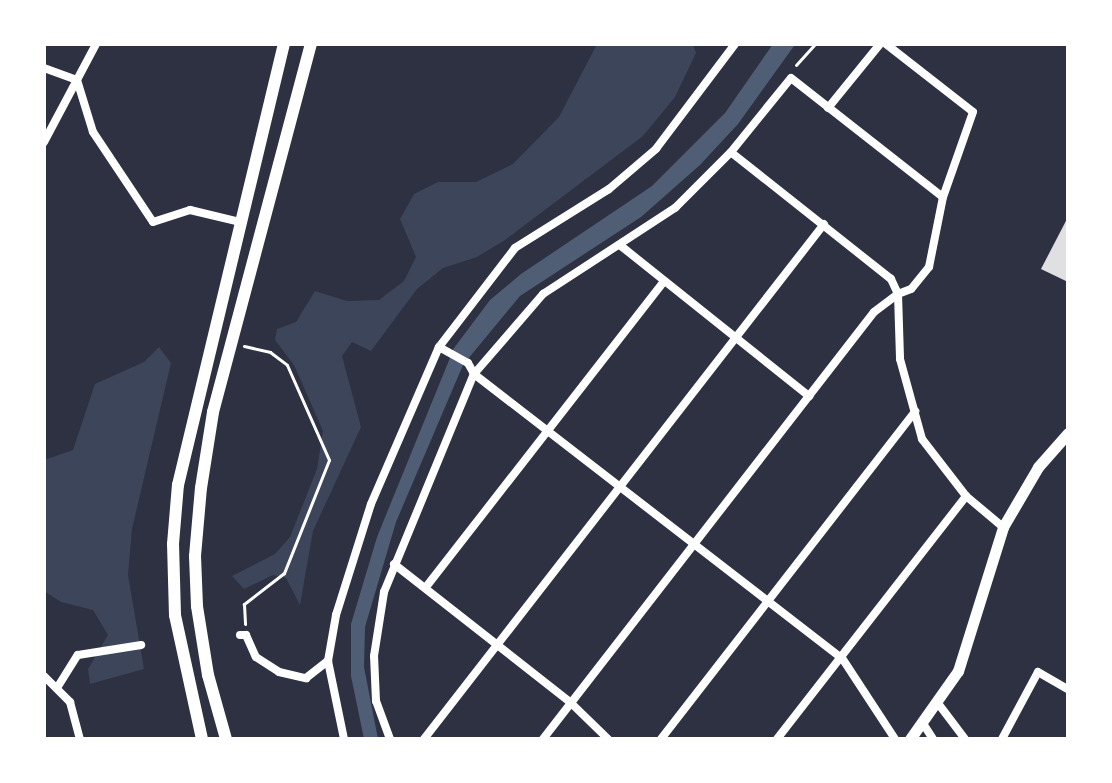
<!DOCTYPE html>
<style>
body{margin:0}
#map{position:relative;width:1112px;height:783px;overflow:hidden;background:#2d3142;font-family:"Crimson Pro",serif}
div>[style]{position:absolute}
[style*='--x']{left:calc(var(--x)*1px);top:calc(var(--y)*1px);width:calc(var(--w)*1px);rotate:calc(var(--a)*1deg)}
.green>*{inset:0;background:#3c4559}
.water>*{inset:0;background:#4f5d75}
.building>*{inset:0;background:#e0e0e3}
.path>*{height:3px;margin:-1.5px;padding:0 1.5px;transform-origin:1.5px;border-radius:1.5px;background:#fff}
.minor>*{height:8px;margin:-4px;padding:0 4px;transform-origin:4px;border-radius:4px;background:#fff}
.tertiary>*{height:11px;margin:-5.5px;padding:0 5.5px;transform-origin:5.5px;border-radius:5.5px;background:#fff}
.secondary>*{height:12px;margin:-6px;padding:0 6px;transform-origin:6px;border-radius:6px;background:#fff}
span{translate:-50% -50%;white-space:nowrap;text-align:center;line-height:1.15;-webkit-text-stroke:6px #fff;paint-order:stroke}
.frame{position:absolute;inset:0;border:46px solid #fff;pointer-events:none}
</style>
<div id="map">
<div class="green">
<i style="clip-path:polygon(597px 44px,693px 44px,696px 53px,675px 97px,643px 136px,505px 240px,477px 257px,443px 268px,417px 289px,371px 351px,352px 342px,342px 356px,361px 427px,313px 531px,300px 605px,286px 578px,273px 575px,244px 589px,232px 576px,275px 554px,290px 537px,317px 469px,323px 431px,294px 365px,275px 340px,277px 329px,296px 322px,315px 291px,347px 301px,379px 300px,404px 281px,416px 257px,400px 219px,414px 194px,438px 182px,476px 182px,513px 164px,559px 117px)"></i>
<i style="clip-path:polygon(159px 347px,171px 363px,132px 529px,128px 575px,144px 669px,90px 684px,88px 669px,108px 635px,93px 610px,61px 602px,44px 591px,44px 460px,73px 450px,95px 384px,144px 362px)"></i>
</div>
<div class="water">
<i style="clip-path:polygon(773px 44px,794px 46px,738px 124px,700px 165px,641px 217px,520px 296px,463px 365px,396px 522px,365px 627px,364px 667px,378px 739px,364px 739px,351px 676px,351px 624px,377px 537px,454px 348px,490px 300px,521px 274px,652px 186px,725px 113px)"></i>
</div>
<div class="building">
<i style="clip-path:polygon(1068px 217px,1068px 282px,1041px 269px)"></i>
</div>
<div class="path">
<i style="--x:796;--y:65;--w:28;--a:-48"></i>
<i style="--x:244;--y:346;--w:27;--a:13"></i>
<i style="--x:270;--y:352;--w:21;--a:37"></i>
<i style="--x:287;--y:365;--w:104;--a:66.1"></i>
<i style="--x:329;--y:460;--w:122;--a:111.7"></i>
<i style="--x:284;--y:573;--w:51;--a:142.2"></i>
<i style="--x:244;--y:604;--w:20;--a:87"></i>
</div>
<div class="minor">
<i style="--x:735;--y:44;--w:131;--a:127"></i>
<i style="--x:656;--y:149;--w:62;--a:139.6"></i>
<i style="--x:609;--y:189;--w:111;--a:147.9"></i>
<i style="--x:515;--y:248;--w:125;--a:127.5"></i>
<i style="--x:439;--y:347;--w:33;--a:29"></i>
<i style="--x:468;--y:363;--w:13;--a:61"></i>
<i style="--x:474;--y:374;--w:465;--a:37.7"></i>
<i style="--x:842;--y:658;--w:97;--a:56.8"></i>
<i style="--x:886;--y:44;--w:110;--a:38"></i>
<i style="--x:973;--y:112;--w:90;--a:109.4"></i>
<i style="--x:44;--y:68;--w:35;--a:20"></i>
<i style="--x:77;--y:80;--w:54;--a:72.9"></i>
<i style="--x:93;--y:132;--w:108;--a:56.3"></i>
<i style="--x:153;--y:222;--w:39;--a:-18"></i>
<i style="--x:190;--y:210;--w:51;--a:13.5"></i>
<i style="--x:828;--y:108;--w:82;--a:-50.9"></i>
<i style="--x:44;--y:142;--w:111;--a:-62"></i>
<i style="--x:621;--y:246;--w:241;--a:38.6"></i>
<i style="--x:394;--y:564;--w:225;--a:38.1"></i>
<i style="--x:571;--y:703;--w:52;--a:44.2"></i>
<i style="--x:426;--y:587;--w:384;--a:-52.1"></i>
<i style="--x:240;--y:635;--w:6;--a:0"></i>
<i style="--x:246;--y:635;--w:24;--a:66"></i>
<i style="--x:256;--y:657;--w:27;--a:33"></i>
<i style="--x:279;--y:672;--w:28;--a:13"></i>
<i style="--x:306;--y:678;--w:28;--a:-38"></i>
<i style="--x:44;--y:676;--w:37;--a:45"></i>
<i style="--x:70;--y:702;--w:38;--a:75"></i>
<i style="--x:57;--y:688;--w:39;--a:-58"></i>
<i style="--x:78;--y:655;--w:64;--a:-9"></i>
<i style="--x:937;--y:702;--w:46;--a:52.9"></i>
<i style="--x:922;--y:722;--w:20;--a:57"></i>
<i style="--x:344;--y:739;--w:80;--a:-101.6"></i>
<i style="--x:328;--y:661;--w:47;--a:-80.1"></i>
<i style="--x:336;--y:615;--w:116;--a:-72.5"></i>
<i style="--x:371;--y:504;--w:171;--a:-66.6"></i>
<i style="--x:390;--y:739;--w:40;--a:-110.2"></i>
<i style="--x:376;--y:701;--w:45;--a:-92.5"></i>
<i style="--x:374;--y:656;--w:65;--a:-81.1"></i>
<i style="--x:384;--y:592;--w:236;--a:-67.6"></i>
<i style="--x:474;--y:374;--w:106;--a:-49.2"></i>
<i style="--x:543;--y:294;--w:158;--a:-33.1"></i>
<i style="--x:675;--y:208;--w:79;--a:-45"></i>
<i style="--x:731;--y:152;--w:95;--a:-51"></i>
<i style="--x:791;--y:78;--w:193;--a:38.1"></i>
<i style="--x:943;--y:197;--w:71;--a:101.3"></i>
<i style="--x:929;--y:267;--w:28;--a:129"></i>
<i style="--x:911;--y:289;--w:14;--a:159"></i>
<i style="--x:898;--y:294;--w:65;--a:88.2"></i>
<i style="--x:900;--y:359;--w:83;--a:74.6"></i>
<i style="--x:922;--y:439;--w:72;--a:52.3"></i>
<i style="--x:966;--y:496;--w:48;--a:40"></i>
<i style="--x:424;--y:739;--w:652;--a:-52.16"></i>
<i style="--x:543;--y:739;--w:540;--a:-52.22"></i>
<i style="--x:874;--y:312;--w:30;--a:-37"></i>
<i style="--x:898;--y:294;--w:17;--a:-115"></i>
<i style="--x:891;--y:279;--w:204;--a:-141.6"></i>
<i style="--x:661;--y:739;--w:415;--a:-52.2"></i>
<i style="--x:777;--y:739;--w:308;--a:-52.1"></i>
<i style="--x:1002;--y:739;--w:76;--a:-61.8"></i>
<i style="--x:1038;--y:672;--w:34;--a:30"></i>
</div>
<div class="tertiary">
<i style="--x:910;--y:739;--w:83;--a:-54.8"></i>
<i style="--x:958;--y:671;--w:151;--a:-72.6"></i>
<i style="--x:1003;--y:527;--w:69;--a:-59.7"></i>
<i style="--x:1038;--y:467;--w:45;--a:-48.6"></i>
</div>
<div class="secondary">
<i style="--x:202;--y:739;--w:127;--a:-102.3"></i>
<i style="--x:175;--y:615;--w:71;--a:-91.6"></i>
<i style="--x:173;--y:544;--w:59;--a:-85.2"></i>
<i style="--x:178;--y:485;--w:454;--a:-76.5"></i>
<i style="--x:226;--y:739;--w:66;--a:-105.7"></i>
<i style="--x:208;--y:675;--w:70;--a:-99.1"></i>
<i style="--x:197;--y:606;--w:50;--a:-92.3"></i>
<i style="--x:195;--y:556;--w:68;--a:-85"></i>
<i style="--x:201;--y:488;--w:77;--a:-81"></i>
<i style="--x:213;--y:412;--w:381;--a:-75.1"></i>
</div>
<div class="frame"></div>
</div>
